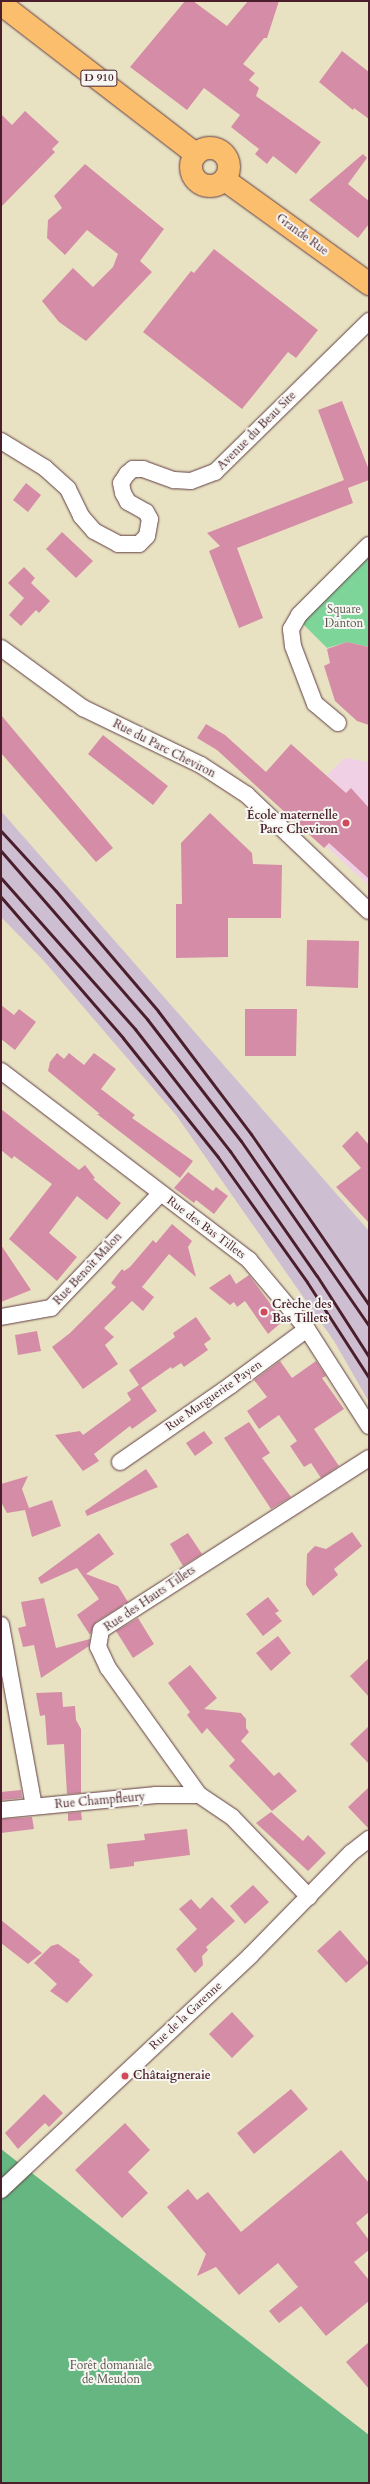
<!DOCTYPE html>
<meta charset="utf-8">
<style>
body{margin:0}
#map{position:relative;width:370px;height:2484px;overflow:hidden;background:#e8e2c2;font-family:Cardo,serif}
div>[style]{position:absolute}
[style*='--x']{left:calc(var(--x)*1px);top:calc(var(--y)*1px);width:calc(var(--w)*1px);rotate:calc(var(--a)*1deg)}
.built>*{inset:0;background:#f0d0e5}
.industrial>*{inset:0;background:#cebed2}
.green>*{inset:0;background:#7ed59a}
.forest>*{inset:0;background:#66b682}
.building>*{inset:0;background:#d58da7}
.roads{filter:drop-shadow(0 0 1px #623c42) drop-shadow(0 0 1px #623c42)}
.minor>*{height:16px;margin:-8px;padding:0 8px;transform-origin:8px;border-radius:8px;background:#fff}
.primary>*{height:22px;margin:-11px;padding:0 11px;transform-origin:11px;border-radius:11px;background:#fabe6d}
.primary>.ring{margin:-11px;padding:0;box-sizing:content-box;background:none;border:22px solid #fabe6d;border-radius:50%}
.rail>*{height:3px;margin:-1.5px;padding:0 1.5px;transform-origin:1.5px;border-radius:1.5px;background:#4a1f2b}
.dots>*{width:11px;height:11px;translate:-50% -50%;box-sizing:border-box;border:2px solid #f6f6f2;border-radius:50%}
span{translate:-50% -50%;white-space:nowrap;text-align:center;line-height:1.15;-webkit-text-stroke:4px #f6f6f2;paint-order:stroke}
.shield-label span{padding:1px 3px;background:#f6f6f2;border:1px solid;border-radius:3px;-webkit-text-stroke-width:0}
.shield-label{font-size:11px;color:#4a1f2b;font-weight:700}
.street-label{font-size:12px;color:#4a1f2b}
.park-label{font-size:12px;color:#5a564c}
.poi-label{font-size:12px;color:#4a1f2b;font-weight:700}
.right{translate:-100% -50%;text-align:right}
.left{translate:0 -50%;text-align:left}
.frame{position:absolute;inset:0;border:2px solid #4a1f2b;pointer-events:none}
</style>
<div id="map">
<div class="built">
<i style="clip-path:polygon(345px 758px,369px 762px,369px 886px,326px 846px,332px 840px,319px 819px,344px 791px,327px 775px)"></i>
</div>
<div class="industrial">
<i style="clip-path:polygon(1px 811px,369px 1231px,369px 1402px,334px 1341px,176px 1115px,43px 960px,1px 917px)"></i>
</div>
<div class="green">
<i style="clip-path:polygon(369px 557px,369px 647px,347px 642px,327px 648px,302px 623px)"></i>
</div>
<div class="forest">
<i style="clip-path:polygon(1px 2149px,369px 2435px,369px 2483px,1px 2483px)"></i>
</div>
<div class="building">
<i style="clip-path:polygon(185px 1px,193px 1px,227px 26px,248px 1px,279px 1px,267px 38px,264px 38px,243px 64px,255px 73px,249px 80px,259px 88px,256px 96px,321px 142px,296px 174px,273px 156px,267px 164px,255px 154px,259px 149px,231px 127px,240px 115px,204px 88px,187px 110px,130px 67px)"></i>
<i style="clip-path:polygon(342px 51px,369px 72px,369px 119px,354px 108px,353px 110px,319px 82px)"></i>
<i style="clip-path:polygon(25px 111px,59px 142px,52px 149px,55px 152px,1px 207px,1px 114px,12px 125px)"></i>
<i style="clip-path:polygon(363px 154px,367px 158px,348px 184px,369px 201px,369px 224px,358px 238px,309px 200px)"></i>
<i style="clip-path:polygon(85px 164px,164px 229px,140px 261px,152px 272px,86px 341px,59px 322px,42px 301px,73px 268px,93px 287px,113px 267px,118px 254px,87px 230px,65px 255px,47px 238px,48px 220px,62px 208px,54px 196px)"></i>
<i style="clip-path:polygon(214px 249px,318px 330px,296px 358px,288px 352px,242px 409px,143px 332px,191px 271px,194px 273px)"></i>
<i style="clip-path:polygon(342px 401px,369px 470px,369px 480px,348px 488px,353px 503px,237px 548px,263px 618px,239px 628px,209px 551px,220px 546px,207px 533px,344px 480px,318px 410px)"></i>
<i style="clip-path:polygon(26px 483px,41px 495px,28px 512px,13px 500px)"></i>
<i style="clip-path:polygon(62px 532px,93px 561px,76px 578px,46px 549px)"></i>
<i style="clip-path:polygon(24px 567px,35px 578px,31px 583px,50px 601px,39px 613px,36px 610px,21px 626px,9px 615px,24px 598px,8px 583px)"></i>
<i style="clip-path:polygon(347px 642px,369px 647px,369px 725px,357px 721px,335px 701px,324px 666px,330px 663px,327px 649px)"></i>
<i style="clip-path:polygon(1px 715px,113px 848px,96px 862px,1px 753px)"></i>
<i style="clip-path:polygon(206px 724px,225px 735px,266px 772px,291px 744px,346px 793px,351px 788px,369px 808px,369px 879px,329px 843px,324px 848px,217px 750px,197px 738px)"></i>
<i style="clip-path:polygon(103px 735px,168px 786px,153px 805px,88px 754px)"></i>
<i style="clip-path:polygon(210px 813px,252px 853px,253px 864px,282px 865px,281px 918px,228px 918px,228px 957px,176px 958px,176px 904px,182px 904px,181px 843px)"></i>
<i style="clip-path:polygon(307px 940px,359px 941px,358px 988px,306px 986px)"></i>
<i style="clip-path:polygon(1px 1005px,14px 1015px,19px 1009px,36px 1022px,15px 1050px,1px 1039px)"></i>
<i style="clip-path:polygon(245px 1009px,297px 1009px,296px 1056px,245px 1056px)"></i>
<i style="clip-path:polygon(57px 1053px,64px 1059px,69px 1053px,84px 1065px,94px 1053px,116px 1069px,101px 1089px,135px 1115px,132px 1118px,193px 1161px,180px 1178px,97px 1114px,100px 1114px,48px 1071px,50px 1062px)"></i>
<i style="clip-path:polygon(1px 1109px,79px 1170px,85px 1165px,95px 1178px,93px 1179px,121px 1203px,107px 1220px,77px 1196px,49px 1233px,77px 1257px,57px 1281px,9px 1239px,52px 1184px,14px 1156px,12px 1159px,1px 1150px)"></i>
<i style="clip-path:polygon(357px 1131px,369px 1145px,369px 1223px,336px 1187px,361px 1168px,342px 1146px)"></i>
<i style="clip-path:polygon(188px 1172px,213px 1191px,216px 1187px,228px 1196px,214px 1214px,196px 1200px,194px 1203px,174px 1188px)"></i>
<i style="clip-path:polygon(172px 1224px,192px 1241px,188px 1247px,196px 1277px,169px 1254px,142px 1287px,154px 1297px,143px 1311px,132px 1301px,104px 1328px,114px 1337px,105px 1345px,118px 1364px,83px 1389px,52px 1347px,70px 1333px,116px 1287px,111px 1283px,122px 1269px,124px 1271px,130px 1267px,153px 1240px,156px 1243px)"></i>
<i style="clip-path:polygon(1px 1245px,31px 1290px,1px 1302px)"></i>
<i style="clip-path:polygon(230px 1274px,236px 1284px,249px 1275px,283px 1321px,268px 1334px,245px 1301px,237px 1307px,234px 1302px,230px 1305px,209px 1288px)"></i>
<i style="clip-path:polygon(196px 1317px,211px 1339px,204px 1344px,208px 1350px,184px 1367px,181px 1363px,172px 1369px,171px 1367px,141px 1388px,157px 1411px,132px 1429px,130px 1426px,94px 1454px,99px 1461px,83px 1471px,55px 1435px,80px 1431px,83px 1435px,131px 1400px,127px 1393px,139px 1385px,129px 1370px,175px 1337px,173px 1333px)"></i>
<i style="clip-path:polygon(37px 1331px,41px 1351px,18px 1355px,15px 1335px)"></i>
<i style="clip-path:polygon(280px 1361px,292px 1378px,316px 1361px,326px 1376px,322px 1378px,344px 1409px,314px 1429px,339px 1466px,321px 1478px,311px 1463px,304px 1467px,290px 1446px,297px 1441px,279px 1415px,259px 1429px,247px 1411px,267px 1397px,254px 1380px)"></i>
<i style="clip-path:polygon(249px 1422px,270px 1453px,262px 1458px,291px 1497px,271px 1509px,224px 1438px)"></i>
<i style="clip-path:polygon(204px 1431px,213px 1443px,195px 1456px,186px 1443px)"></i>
<i style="clip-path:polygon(146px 1469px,158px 1487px,87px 1516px,85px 1511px)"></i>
<i style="clip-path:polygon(28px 1476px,22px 1489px,29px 1508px,52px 1500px,61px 1526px,32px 1537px,25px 1510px,7px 1513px,1px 1502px,1px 1484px)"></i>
<i style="clip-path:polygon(352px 1532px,362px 1546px,334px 1569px,338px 1575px,313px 1596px,306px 1585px,307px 1554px,315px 1546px,326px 1549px)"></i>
<i style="clip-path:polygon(99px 1533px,114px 1554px,86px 1574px,118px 1586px,128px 1602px,96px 1622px,90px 1635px,77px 1615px,99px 1599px,77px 1568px,41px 1584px,38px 1578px)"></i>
<i style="clip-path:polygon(188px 1533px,202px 1554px,183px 1566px,170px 1544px)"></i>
<i style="clip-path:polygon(268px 1597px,279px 1611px,275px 1613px,282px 1621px,263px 1636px,246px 1614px)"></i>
<i style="clip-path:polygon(44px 1598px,56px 1648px,90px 1639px,89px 1646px,41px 1678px,34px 1645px,23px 1647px,18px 1628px,26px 1626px,21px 1602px)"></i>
<i style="clip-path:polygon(138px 1618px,154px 1644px,133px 1658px,116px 1631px)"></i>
<i style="clip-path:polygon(278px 1636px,291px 1653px,271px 1671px,256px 1653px)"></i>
<i style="clip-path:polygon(369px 1658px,369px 1697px,350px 1676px)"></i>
<i style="clip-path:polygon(190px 1665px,217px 1698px,204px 1709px,241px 1713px,246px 1719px,246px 1728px,249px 1732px,241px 1741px,274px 1776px,279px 1772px,297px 1791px,272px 1811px,229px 1766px,235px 1760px,207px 1728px,202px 1734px,187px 1715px,190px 1712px,168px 1683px)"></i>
<i style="clip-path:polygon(62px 1692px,63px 1707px,75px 1706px,76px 1720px,81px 1729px,81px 1793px,67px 1794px,64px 1744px,47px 1745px,45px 1715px,40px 1716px,36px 1693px)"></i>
<i style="clip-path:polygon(369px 1726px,369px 1764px,350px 1744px)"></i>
<i style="clip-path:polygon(369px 1787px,369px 1829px,348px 1807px)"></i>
<i style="clip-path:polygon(21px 1790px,22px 1798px,1px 1800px,1px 1792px)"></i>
<i style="clip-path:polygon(81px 1812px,82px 1820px,68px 1821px,68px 1813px)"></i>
<i style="clip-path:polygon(271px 1812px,303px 1841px,308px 1835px,326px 1853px,308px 1871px,256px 1823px)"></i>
<i style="clip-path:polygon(32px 1817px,34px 1829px,1px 1833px,1px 1819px)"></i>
<i style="clip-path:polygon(187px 1829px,190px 1855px,134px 1862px,134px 1866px,110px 1869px,107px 1844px,145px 1840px,144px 1834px)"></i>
<i style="clip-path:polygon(253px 1885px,269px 1902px,245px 1924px,230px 1906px)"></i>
<i style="clip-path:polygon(212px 1897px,235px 1921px,206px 1947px,208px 1950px,202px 1956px,203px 1965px,195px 1973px,176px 1949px,197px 1929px,179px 1909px,191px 1899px,200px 1909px)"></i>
<i style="clip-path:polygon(1px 1920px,42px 1953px,28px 1964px,1px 1943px)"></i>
<i style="clip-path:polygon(340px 1930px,369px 1963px,346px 1983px,317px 1951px)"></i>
<i style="clip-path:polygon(58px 1944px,80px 1960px,79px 1962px,93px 1975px,67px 2003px,50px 1991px,57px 1984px,34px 1963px,51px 1946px)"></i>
<i style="clip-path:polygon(232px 2012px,254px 2036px,232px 2058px,209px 2034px)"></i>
<i style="clip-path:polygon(291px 2089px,308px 2109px,254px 2154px,237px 2133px)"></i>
<i style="clip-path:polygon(44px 2094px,63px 2113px,49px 2127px,45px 2123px,18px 2149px,5px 2133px)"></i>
<i style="clip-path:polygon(125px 2123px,150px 2150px,128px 2172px,148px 2193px,122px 2218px,75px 2170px)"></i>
<i style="clip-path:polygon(341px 2150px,369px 2183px,369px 2212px,356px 2223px,369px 2240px,369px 2250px,354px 2262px,369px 2280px,369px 2301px,326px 2336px,301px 2306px,279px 2323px,269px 2311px,298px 2287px,278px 2263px,239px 2295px,216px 2267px,197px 2276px,206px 2254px,167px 2207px,188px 2189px,197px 2200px,208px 2192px,241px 2232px)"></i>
<i style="clip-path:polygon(369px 2342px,369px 2389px,346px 2362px)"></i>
</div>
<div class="roads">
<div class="minor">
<i style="--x:1;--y:441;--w:52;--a:31.5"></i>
<i style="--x:45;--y:468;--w:31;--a:42"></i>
<i style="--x:68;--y:489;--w:30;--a:64"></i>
<i style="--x:81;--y:516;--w:20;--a:49"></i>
<i style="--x:94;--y:531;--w:27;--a:28"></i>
<i style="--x:118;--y:544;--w:21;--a:0"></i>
<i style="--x:139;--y:544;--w:11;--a:-45"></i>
<i style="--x:147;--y:536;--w:17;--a:-80"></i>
<i style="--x:150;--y:519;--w:8;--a:-120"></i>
<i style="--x:146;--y:512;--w:21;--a:-151"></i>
<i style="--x:128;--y:502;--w:10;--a:-119"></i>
<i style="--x:123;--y:493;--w:10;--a:-101"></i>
<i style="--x:121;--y:483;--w:11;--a:-56"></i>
<i style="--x:127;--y:474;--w:8;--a:-40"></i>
<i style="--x:133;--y:469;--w:10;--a:0"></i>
<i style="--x:143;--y:469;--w:33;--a:20"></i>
<i style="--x:174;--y:480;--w:17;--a:3"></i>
<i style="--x:191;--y:481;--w:26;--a:-21"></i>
<i style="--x:215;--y:472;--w:216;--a:-44.4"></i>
<i style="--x:1;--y:648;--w:102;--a:36.2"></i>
<i style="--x:83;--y:708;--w:131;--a:25.8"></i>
<i style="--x:201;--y:765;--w:55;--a:33.1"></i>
<i style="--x:247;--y:795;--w:168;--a:43.6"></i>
<i style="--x:338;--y:723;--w:30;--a:-140"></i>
<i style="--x:315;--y:704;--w:62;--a:-110.8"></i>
<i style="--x:293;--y:646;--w:17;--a:-97"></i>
<i style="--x:291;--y:629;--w:16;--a:-60"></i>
<i style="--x:299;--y:615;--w:99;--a:-45"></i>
<i style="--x:1;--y:1071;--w:312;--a:37.3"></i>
<i style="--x:249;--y:1260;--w:90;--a:50"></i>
<i style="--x:307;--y:1329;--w:115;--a:57.4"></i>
<i style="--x:1;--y:1317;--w:51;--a:-10.2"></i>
<i style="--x:51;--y:1308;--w:158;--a:-46.3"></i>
<i style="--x:120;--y:1462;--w:135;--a:-34.7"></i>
<i style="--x:231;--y:1385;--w:94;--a:-36.4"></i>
<i style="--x:1;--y:1625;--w:184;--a:79.7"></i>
<i style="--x:1;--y:1810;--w:156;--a:-5.5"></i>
<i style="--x:156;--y:1795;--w:43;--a:0"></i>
<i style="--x:309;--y:1897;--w:111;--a:-133.9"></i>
<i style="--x:232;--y:1817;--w:40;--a:-146"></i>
<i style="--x:199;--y:1795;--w:156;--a:-125.6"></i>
<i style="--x:108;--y:1668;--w:23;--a:-115"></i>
<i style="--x:98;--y:1647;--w:17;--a:-80"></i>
<i style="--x:101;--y:1630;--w:318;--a:-32.7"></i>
<i style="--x:1;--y:2190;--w:342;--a:-43.2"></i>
<i style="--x:250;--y:1956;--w:144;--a:-45.6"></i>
<i style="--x:351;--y:1853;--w:23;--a:-38"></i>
</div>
<div class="primary">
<i style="--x:1;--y:4;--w:246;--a:37.6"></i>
<i class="ring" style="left:191px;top:148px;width:16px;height:16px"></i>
<i style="--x:225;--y:180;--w:178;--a:35.8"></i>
</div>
</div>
<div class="rail">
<i style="--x:1;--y:831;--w:81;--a:47.5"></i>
<i style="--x:56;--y:891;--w:157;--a:49.6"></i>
<i style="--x:158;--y:1011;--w:154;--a:52.9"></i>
<i style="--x:251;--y:1134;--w:208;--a:55.4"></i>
<i style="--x:1;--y:851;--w:223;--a:49"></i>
<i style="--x:147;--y:1019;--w:154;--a:52.4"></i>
<i style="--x:241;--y:1141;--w:225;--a:55.3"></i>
<i style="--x:1;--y:878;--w:202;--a:48.4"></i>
<i style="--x:135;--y:1029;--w:155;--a:52.1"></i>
<i style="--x:230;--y:1151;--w:152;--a:55.2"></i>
<i style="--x:317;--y:1276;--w:96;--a:57.3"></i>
<i style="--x:1;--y:897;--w:186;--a:49.1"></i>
<i style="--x:123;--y:1038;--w:152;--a:51.4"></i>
<i style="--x:218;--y:1157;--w:153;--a:54.5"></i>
<i style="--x:307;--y:1282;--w:114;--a:57.1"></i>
</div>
<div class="dots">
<i style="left:346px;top:823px;background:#d1495b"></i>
<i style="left:264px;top:1312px;background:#d1495b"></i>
<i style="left:125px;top:2076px;background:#d1495b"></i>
</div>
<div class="shield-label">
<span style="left:99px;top:78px">D 910</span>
</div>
<div class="street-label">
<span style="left:302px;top:235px;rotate:36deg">Grande Rue</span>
<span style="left:257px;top:431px;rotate:-45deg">Avenue du Beau Site</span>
<span style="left:164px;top:749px;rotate:27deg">Rue du Parc Cheviron</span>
<span style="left:206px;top:1228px;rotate:37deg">Rue des Bas Tillets</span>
<span style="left:88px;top:1269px;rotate:-47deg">Rue Benoît Malon</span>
<span style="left:214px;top:1396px;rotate:-35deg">Rue Marguerite Payen</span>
<span style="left:150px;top:1599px;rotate:-34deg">Rue des Hauts Tillets</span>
<span style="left:100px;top:1801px;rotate:-5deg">Rue Champfleury</span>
<span style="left:186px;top:2016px;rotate:-43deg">Rue de la Garenne</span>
</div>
<div class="park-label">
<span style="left:344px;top:617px">Square<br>Danton</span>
<span style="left:111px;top:2373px">Forêt domaniale<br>de Meudon</span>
</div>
<div class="poi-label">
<span class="right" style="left:338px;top:823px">École maternelle<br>Parc Cheviron</span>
<span class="left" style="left:272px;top:1312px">Crèche des<br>Bas Tillets</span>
<span class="left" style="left:133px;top:2076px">Châtaigneraie</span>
</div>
<div class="frame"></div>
</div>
